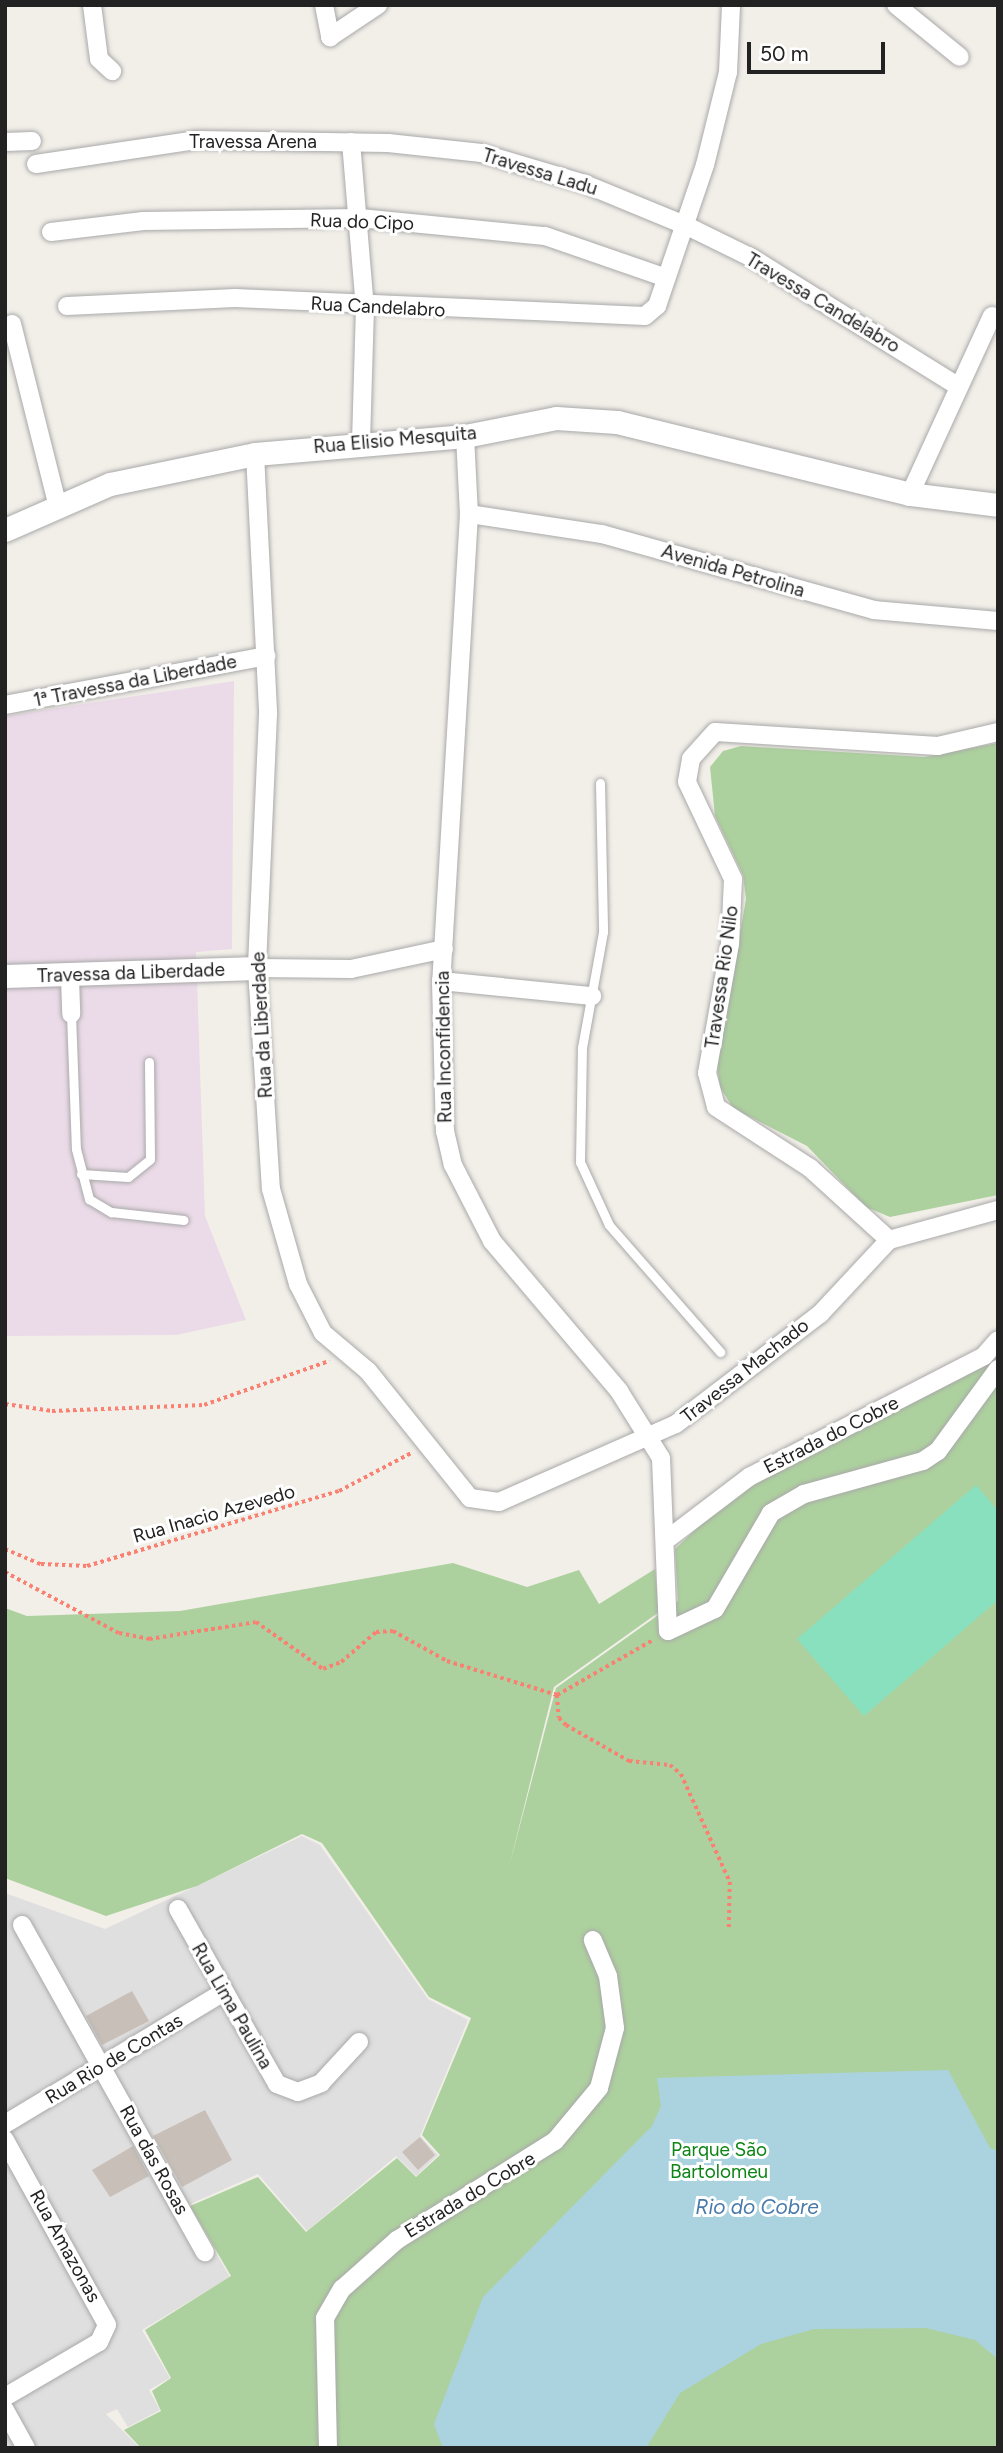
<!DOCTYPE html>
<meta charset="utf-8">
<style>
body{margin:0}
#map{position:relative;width:1003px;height:2453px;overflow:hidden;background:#f2efe9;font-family:Figtree,sans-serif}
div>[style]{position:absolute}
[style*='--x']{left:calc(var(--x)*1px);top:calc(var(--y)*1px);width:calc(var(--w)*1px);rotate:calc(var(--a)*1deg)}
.residential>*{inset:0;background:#e0dfdf}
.industrial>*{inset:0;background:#ebdbe8}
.forest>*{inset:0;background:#add19e}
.pitch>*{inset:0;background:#88e0be}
.water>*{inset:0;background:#aad3df}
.building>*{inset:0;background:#c7bfb8}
.path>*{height:3.5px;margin-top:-1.75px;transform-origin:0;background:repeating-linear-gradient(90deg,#fa8072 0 3.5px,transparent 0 7px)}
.roads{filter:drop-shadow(0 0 2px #a9a9a9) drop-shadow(0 0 2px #a9a9a9)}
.service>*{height:9px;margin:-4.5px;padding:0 4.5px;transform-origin:4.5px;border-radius:4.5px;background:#fff}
.minor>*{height:18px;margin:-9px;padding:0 9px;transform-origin:9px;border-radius:9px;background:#fff}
.tertiary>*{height:23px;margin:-11.5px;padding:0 11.5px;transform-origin:11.5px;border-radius:11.5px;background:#fff}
span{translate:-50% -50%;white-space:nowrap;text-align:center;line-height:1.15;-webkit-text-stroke:6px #fff;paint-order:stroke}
.street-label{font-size:19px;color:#222}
.park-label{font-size:19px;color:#0c8416}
.water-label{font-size:21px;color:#4a7aab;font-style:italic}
.frame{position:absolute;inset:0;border:7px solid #222;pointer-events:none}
.scale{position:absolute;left:747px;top:42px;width:138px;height:32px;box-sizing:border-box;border:4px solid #222;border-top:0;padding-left:9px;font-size:21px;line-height:24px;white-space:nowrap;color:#222;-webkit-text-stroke:5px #fff;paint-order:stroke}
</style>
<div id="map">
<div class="residential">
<i style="clip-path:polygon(302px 1836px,320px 1845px,428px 1999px,468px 2020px,420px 2136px,438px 2155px,416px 2176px,396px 2156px,307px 2231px,258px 2174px,188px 2205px,230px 2277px,142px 2330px,170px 2378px,149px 2390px,160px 2410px,128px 2427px,117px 2409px,106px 2414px,140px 2448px,5px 2448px,5px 1893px,105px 1929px)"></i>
</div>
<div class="industrial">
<i style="clip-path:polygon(234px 681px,232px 949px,196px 952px,205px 1216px,246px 1320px,176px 1335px,5px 1336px,5px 716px)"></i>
</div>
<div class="forest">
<i style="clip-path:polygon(998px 743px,998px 1195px,890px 1217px,866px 1207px,807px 1146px,733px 1108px,720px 1087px,717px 1065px,746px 899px,743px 875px,715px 816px,710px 767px,723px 751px,741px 746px,924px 757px)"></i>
<i style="clip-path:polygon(998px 1350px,998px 2448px,141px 2448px,124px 2430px,161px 2411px,152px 2391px,171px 2378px,145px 2330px,231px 2276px,190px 2206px,258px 2177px,306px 2232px,397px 2158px,416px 2177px,440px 2155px,422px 2135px,471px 2018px,429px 1997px,322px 1843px,302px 1834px,197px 1886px,106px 1916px,5px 1878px,5px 1608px,27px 1616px,180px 1611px,453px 1563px,527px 1587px,579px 1570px,599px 1604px,655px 1569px,659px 1612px,554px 1687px,509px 1867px,556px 1688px,678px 1601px,675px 1549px,738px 1490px)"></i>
</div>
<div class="pitch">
<i style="clip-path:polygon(976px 1485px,998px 1511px,998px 1600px,864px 1716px,797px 1639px)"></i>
</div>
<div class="water">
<i style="clip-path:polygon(948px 2070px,990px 2148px,998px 2151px,998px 2359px,975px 2340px,926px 2328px,814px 2329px,761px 2344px,680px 2393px,646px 2448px,443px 2448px,434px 2424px,483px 2297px,652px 2126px,661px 2106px,657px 2078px)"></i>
</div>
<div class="building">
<i style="clip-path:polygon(132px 1991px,149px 2021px,102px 2045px,86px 2016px)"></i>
<i style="clip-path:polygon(205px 2110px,232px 2160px,182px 2187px,153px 2136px)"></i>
<i style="clip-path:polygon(420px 2137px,435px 2155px,418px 2170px,402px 2152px)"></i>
<i style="clip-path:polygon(133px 2146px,149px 2176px,110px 2197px,92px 2170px)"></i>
</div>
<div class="path">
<i style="--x:5;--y:1404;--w:48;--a:8.5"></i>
<i style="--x:52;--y:1411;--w:152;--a:-2.3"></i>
<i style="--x:204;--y:1405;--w:133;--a:-19.4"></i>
<i style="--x:5;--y:1549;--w:39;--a:23"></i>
<i style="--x:41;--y:1564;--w:46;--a:2.5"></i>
<i style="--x:87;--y:1566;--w:263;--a:-16.6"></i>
<i style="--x:339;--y:1491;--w:81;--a:-27.8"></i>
<i style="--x:5;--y:1572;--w:129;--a:28.2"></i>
<i style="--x:119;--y:1633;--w:31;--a:11"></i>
<i style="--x:149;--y:1639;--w:108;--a:-9"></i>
<i style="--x:256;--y:1622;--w:82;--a:35"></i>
<i style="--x:323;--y:1669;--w:19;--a:-21"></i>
<i style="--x:341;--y:1662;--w:46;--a:-40.6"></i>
<i style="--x:376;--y:1632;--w:17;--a:-3"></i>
<i style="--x:393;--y:1631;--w:62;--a:29.1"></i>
<i style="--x:447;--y:1661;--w:115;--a:17.2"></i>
<i style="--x:557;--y:1695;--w:111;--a:-29.8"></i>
<i style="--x:557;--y:1695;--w:23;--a:85"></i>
<i style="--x:559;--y:1718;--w:10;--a:45"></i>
<i style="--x:566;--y:1725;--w:73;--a:29.7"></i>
<i style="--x:629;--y:1761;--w:41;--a:5.6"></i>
<i style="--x:670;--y:1765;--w:14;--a:39"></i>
<i style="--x:681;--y:1774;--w:119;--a:65.6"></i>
<i style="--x:730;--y:1882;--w:49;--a:91.2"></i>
</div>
<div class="roads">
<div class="service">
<i style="--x:600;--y:783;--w:149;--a:88.8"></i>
<i style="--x:603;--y:932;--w:117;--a:100.3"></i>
<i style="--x:582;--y:1047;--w:115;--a:91"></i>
<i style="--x:580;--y:1162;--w:69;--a:65.3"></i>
<i style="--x:609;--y:1225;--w:169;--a:48.8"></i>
<i style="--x:71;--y:1014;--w:135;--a:87.9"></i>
<i style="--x:76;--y:1149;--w:52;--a:75.4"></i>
<i style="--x:89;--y:1199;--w:26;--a:31"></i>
<i style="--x:111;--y:1212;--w:73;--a:6.3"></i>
<i style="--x:81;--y:1174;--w:47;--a:3.7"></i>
<i style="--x:128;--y:1177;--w:28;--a:-39"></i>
<i style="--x:150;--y:1159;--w:97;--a:-90.6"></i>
</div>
<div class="minor">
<i style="--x:92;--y:5;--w:54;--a:82.6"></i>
<i style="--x:99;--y:59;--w:18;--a:43"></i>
<i style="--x:324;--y:5;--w:33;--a:79"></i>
<i style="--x:330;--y:37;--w:58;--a:-33.7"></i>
<i style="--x:896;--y:5;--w:82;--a:39.1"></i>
<i style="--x:5;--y:142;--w:27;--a:-2"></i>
<i style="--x:351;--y:142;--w:166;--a:85.2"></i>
<i style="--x:365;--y:307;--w:133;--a:91.7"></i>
<i style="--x:36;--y:164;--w:163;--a:-8.5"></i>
<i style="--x:197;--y:140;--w:191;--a:0.9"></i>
<i style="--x:388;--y:143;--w:94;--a:6.1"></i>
<i style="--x:481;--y:153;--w:109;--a:16.6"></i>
<i style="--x:585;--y:184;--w:110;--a:22.4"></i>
<i style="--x:687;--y:226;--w:72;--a:26.2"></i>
<i style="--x:752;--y:258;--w:240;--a:31.9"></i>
<i style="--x:51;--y:232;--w:93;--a:-6.8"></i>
<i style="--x:143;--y:221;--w:217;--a:-0.8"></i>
<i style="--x:360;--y:218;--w:186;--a:5.6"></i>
<i style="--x:545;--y:236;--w:128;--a:19.1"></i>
<i style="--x:67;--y:306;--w:168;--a:-2.7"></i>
<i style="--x:235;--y:298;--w:410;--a:2.5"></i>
<i style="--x:645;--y:316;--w:16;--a:-40"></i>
<i style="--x:657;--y:306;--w:149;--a:-71.2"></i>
<i style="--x:705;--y:165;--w:96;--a:-76.1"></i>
<i style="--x:728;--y:72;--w:67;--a:-87.4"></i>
<i style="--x:12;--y:324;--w:185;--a:75.9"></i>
<i style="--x:465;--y:436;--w:78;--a:87.1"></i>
<i style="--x:469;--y:514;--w:468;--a:93.4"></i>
<i style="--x:441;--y:981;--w:150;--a:88.5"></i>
<i style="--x:445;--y:1131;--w:35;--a:77"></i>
<i style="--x:453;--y:1165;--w:85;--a:62.8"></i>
<i style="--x:492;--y:1241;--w:197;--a:49.7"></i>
<i style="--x:619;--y:1391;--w:79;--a:57.9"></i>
<i style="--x:661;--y:1458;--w:173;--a:87.7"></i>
<i style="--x:668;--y:1631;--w:52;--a:-25.1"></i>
<i style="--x:715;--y:1609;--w:111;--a:-59.7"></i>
<i style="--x:771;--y:1513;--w:38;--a:-30"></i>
<i style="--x:804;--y:1494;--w:123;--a:-15.5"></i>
<i style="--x:923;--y:1461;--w:18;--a:-34"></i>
<i style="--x:938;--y:1451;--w:102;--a:-53.8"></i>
<i style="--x:255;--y:454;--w:260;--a:87.1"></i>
<i style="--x:268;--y:714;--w:254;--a:92.5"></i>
<i style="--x:257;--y:968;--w:221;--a:86.4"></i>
<i style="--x:271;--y:1189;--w:99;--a:74.1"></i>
<i style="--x:298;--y:1284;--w:55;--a:63"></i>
<i style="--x:323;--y:1333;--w:59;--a:40.2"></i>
<i style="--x:368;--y:1371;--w:163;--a:51.2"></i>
<i style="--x:470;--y:1498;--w:29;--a:8"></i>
<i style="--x:499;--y:1502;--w:193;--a:-23.8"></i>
<i style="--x:676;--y:1424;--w:181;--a:-37.4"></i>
<i style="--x:820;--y:1314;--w:101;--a:-47"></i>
<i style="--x:910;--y:494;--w:196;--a:-65.3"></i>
<i style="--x:469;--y:514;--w:134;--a:8.6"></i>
<i style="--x:602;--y:534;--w:282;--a:15.6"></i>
<i style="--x:874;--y:610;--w:124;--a:5.1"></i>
<i style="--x:5;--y:705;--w:266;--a:-10.6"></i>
<i style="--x:998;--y:732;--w:62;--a:166.9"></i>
<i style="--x:938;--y:746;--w:223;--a:-176.4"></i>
<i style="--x:715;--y:732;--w:36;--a:132"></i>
<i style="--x:691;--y:759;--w:23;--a:100"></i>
<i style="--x:687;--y:782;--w:107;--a:64.6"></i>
<i style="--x:733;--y:879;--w:65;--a:92.6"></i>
<i style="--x:730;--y:944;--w:131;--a:100.1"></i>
<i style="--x:707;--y:1073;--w:35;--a:75"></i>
<i style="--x:716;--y:1107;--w:112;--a:33"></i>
<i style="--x:810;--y:1168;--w:107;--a:42.3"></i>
<i style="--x:889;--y:1240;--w:113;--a:-15.4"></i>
<i style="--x:257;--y:968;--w:94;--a:0.6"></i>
<i style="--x:351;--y:969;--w:95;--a:-12.1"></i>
<i style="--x:70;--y:978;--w:36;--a:88"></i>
<i style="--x:441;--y:981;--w:152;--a:5.7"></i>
<i style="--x:669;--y:1538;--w:101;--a:-37.3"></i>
<i style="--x:749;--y:1477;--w:264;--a:-27.2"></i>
<i style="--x:984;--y:1356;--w:21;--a:-49"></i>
<i style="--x:178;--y:1909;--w:201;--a:60.5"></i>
<i style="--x:277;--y:2084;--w:22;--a:21"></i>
<i style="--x:298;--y:2092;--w:25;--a:-21"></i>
<i style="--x:321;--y:2083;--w:56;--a:-47.2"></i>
<i style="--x:22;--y:1925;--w:375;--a:60.8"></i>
<i style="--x:5;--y:2124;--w:253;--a:-31.1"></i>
<i style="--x:5;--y:2140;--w:211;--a:61.1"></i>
<i style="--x:107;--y:2325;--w:19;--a:115"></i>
<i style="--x:99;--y:2342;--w:109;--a:149.7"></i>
<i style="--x:5;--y:2410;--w:43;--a:61.1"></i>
<i style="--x:328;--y:2448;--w:130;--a:-91.3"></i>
<i style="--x:325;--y:2318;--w:34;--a:-60"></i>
<i style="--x:342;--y:2289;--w:74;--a:-41.7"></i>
<i style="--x:397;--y:2240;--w:186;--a:-32.1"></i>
<i style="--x:555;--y:2141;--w:69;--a:-50.3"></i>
<i style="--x:599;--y:2088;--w:62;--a:-75.1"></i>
<i style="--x:615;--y:2028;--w:52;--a:-97.7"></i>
<i style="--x:608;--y:1976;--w:39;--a:-113"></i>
</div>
<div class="tertiary">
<i style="--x:5;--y:530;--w:115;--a:-23.7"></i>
<i style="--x:110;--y:484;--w:148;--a:-11.7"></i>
<i style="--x:255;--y:454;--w:211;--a:-4.9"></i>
<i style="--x:465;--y:436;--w:93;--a:-11.2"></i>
<i style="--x:556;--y:418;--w:61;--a:3.8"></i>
<i style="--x:617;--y:422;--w:302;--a:13.8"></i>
<i style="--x:910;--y:494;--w:89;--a:7.1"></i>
<i style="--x:5;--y:976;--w:252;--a:-1.8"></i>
</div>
</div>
<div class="street-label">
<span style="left:253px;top:142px">Travessa Arena</span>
<span style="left:540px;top:172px;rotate:17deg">Travessa Ladu</span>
<span style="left:362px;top:222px;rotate:2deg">Rua do Cipo</span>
<span style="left:823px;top:303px;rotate:31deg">Travessa Candelabro</span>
<span style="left:378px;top:307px;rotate:3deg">Rua Candelabro</span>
<span style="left:395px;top:440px;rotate:-5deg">Rua Elisio Mesquita</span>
<span style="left:733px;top:571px;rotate:16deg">Avenida Petrolina</span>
<span style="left:135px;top:681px;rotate:-11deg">1ª Travessa da Liberdade</span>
<span style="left:131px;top:973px;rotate:-2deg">Travessa da Liberdade</span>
<span style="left:722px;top:977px;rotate:-82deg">Travessa Rio Nilo</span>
<span style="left:262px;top:1025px;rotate:-93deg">Rua da Liberdade</span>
<span style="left:444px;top:1047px;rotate:-91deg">Rua Inconfidencia</span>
<span style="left:745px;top:1371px;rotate:-38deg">Travessa Machado</span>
<span style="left:831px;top:1435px;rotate:-27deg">Estrada do Cobre</span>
<span style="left:214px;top:1514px;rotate:-16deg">Rua Inacio Azevedo</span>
<span style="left:232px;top:2006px;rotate:60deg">Rua Lima Paulina</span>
<span style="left:114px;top:2059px;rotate:-31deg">Rua Rio de Contas</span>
<span style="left:154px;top:2160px;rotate:61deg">Rua das Rosas</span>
<span style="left:470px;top:2195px;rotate:-31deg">Estrada do Cobre</span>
<span style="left:65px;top:2246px;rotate:61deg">Rua Amazonas</span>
</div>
<div class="park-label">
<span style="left:719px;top:2161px">Parque São<br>Bartolomeu</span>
</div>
<div class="water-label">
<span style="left:757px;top:2207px">Rio do Cobre</span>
</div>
<div class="frame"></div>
<div class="scale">50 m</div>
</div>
